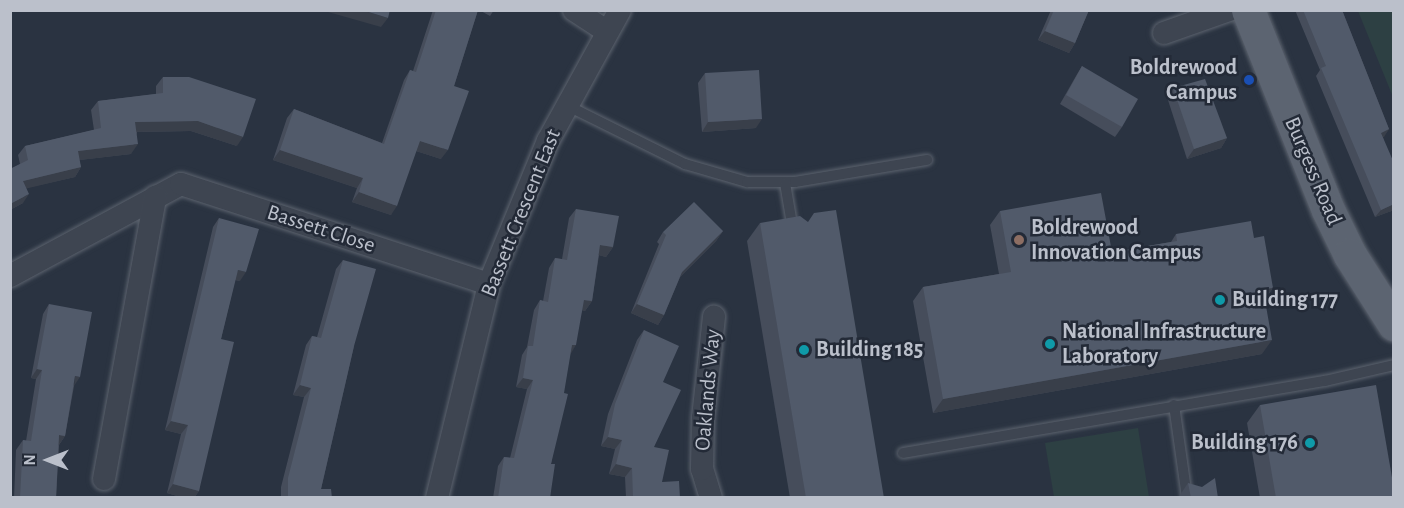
<!DOCTYPE html>
<style>
body{margin:0}
#map{position:relative;width:1404px;height:508px;overflow:hidden;background:#2a3341;font-family:"Alegreya Sans",sans-serif}
div>[style]{position:absolute}
[style*='--x']{left:calc(var(--x)*1px);top:calc(var(--y)*1px);width:calc(var(--w)*1px);rotate:calc(var(--a)*1deg)}
.green>*{inset:0;background:#2d4043}
.roads{filter:drop-shadow(0 0 2px #5c636e) drop-shadow(0 0 2px #5c636e)}
.lane>*{height:10px;margin:-5px;padding:0 5px;transform-origin:5px;border-radius:5px;background:#3e4551}
.street>*{height:22px;margin:-11px;padding:0 11px;transform-origin:11px;border-radius:11px;background:#3e4551}
.primary>*{height:33px;margin:-16.5px;padding:0 16.5px;transform-origin:16.5px;border-radius:16.5px;background:#5c6471}
.wall>*{inset:0;background:#464d5b}
.shaded-wall>*{inset:0;background:#393f4a}
.building>*{inset:0;background:#515a6a}
.dots>*{width:16px;height:16px;translate:-50% -50%;box-sizing:border-box;border:3px solid #232a37;border-radius:50%}
span{translate:-50% -50%;white-space:nowrap;text-align:center;line-height:1.15;-webkit-text-stroke:5px #232a37;paint-order:stroke}
.poi-label{font-size:22px;color:#bbc0cb;font-weight:700}
.right{translate:-100% -50%;text-align:right}
.left{translate:0 -50%;text-align:left}
.street-label{font-size:22px;color:#bbc0cb}
.frame{position:absolute;inset:0;border:12px solid #bbc0cb;pointer-events:none}
.north{position:absolute;left:18px;top:430px;width:60px;height:60px;-webkit-text-stroke:4px #232a37;paint-order:stroke;rotate:270deg;font-size:16px;font-weight:700;line-height:24px;text-align:center;color:#bbc0cb}
.north::after{content:'';display:block;margin:auto;width:21px;height:27px;background:#bbc0cb;clip-path:polygon(50% 0,100% 100%,50% 72%,0 100%)}
</style>
<div id="map">
<div class="green">
<i style="clip-path:polygon(1358px 11px,1393px 11px,1393px 97px)"></i>
<i style="clip-path:polygon(1138px 428px,1149px 497px,1054px 497px,1045px 443px)"></i>
</div>
<div class="roads">
<div class="lane">
<i style="--x:566;--y:105;--w:133;--a:26.4"></i>
<i style="--x:685;--y:164;--w:65;--a:16.2"></i>
<i style="--x:747;--y:182;--w:48;--a:0"></i>
<i style="--x:795;--y:182;--w:134;--a:-9.5"></i>
<i style="--x:785;--y:183;--w:48;--a:80.3"></i>
<i style="--x:1174;--y:405;--w:94;--a:82"></i>
<i style="--x:903;--y:453;--w:428;--a:-9.7"></i>
<i style="--x:1325;--y:381;--w:71;--a:-13.1"></i>
</div>
<div class="street">
<i style="--x:574;--y:10;--w:38;--a:33"></i>
<i style="--x:1164;--y:33;--w:69;--a:-19.5"></i>
<i style="--x:10;--y:276;--w:194;--a:-28.3"></i>
<i style="--x:181;--y:184;--w:324;--a:18"></i>
<i style="--x:104;--y:479;--w:287;--a:-79.7"></i>
<i style="--x:437;--y:498;--w:220;--a:-76.3"></i>
<i style="--x:489;--y:284;--w:155;--a:-67.6"></i>
<i style="--x:548;--y:141;--w:149;--a:-61.2"></i>
<i style="--x:711;--y:498;--w:30;--a:-107"></i>
<i style="--x:702;--y:469;--w:51;--a:-88.9"></i>
<i style="--x:703;--y:418;--w:102;--a:-83.8"></i>
</div>
<div class="primary">
<i style="--x:1248;--y:10;--w:215;--a:68.2"></i>
<i style="--x:1328;--y:210;--w:50;--a:63.9"></i>
<i style="--x:1350;--y:255;--w:82;--a:57.5"></i>
</div>
</div>
<div class="wall">
<i style="clip-path:polygon(433px 10px,478px 10px,454px 86px,441px 159px,416px 151px,391px 215px,352px 202px,357px 188px,273px 160px,287px 118px,294px 109px,382px 143px,404px 80px,410px 70px,413px 71px)"></i>
<i style="clip-path:polygon(479px 10px,494px 10px,490px 16px)"></i>
<i style="clip-path:polygon(1051px 10px,1089px 10px,1075px 43px,1069px 53px,1038px 40px)"></i>
<i style="clip-path:polygon(1295px 10px,1342px 10px,1389px 129px,1383px 137px,1394px 210px,1375px 217px,1316px 76px,1320px 70px)"></i>
<i style="clip-path:polygon(1082px 66px,1122px 127px,1115px 137px,1060px 104px,1076px 76px)"></i>
<i style="clip-path:polygon(705px 73px,756px 128px,702px 132px,698px 83px)"></i>
<i style="clip-path:polygon(163px 77px,237px 146px,191px 131px,137px 132px,131px 154px,79px 160px,81px 167px,75px 177px,26px 188px,23px 203px,10px 210px,10px 169px,20px 164px,18px 155px,25px 146px,94px 130px,91px 110px,98px 101px,156px 94px,156px 86px)"></i>
<i style="clip-path:polygon(1173px 88px,1227px 138px,1221px 148px,1187px 159px,1167px 97px)"></i>
<i style="clip-path:polygon(576px 209px,613px 247px,606px 257px,599px 255px,592px 301px,585px 311px,582px 310px,570px 354px,551px 464px,550px 498px,493px 498px,498px 466px,504px 457px,510px 458px,527px 389px,516px 387px,522px 355px,527px 347px,534px 310px,540px 300px,543px 301px,549px 268px,555px 258px,562px 259px,569px 218px)"></i>
<i style="clip-path:polygon(1000px 211px,1112px 252px,1171px 242px,1176px 234px,1254px 238px,1273px 288px,1265px 299px,1262px 354px,933px 413px,913px 301px,923px 287px,999px 274px,990px 225px)"></i>
<i style="clip-path:polygon(219px 218px,240px 281px,235px 280px,221px 339px,199px 491px,194px 498px,184px 498px,167px 493px,181px 434px,165px 430px,213px 227px)"></i>
<i style="clip-path:polygon(760px 223px,884px 498px,790px 498px,747px 241px)"></i>
<i style="clip-path:polygon(723px 231px,716px 241px,680px 277px,664px 315px,658px 325px,631px 313px,659px 244px,657px 242px,663px 232px)"></i>
<i style="clip-path:polygon(343px 260px,354px 346px,321px 489px,332px 498px,281px 498px,281px 487px,304px 397px,293px 395px,306px 345px,312px 336px,317px 337px,336px 269px)"></i>
<i style="clip-path:polygon(49px 304px,74px 386px,65px 436px,59px 445px,56px 498px,14px 498px,16px 450px,23px 440px,26px 441px,36px 379px,31px 378px,43px 314px)"></i>
<i style="clip-path:polygon(644px 330px,663px 382px,654px 447px,662px 482px,680px 498px,626px 498px,625px 477px,609px 474px,615px 449px,601px 446px,608px 414px,637px 340px)"></i>
<i style="clip-path:polygon(1260px 405px,1394px 498px,1260px 498px,1247px 423px)"></i>
<i style="clip-path:polygon(1188px 483px,1218px 498px,1178px 498px)"></i>
</div>
<div class="shaded-wall">
<i style="clip-path:polygon(321px 10px,362px 10px,388px 18px,381px 27px)"></i>
<i style="clip-path:polygon(1045px 31px,1075px 43px,1069px 53px,1038px 40px)"></i>
<i style="clip-path:polygon(762px 119px,756px 128px,702px 132px,708px 122px)"></i>
<i style="clip-path:polygon(198px 121px,243px 137px,237px 146px,191px 131px,129px 132px,135px 122px)"></i>
<i style="clip-path:polygon(1389px 129px,1384px 137px,1375px 140px,1381px 133px)"></i>
<i style="clip-path:polygon(1227px 138px,1221px 148px,1187px 159px,1194px 149px)"></i>
<i style="clip-path:polygon(420px 141px,448px 150px,441px 159px,413px 150px)"></i>
<i style="clip-path:polygon(138px 144px,131px 154px,71px 161px,78px 151px)"></i>
<i style="clip-path:polygon(280px 150px,363px 178px,357px 188px,273px 160px)"></i>
<i style="clip-path:polygon(81px 167px,75px 177px,16px 191px,23px 181px)"></i>
<i style="clip-path:polygon(359px 192px,397px 206px,391px 215px,352px 202px)"></i>
<i style="clip-path:polygon(29px 194px,23px 203px,10px 210px,10px 204px)"></i>
<i style="clip-path:polygon(1394px 204px,1394px 210px,1375px 217px,1381px 210px)"></i>
<i style="clip-path:polygon(723px 231px,716px 241px,676px 281px,682px 272px)"></i>
<i style="clip-path:polygon(600px 245px,613px 247px,606px 257px,594px 254px)"></i>
<i style="clip-path:polygon(238px 270px,246px 272px,240px 281px,232px 279px)"></i>
<i style="clip-path:polygon(1273px 288px,1263px 301px,1263px 289px)"></i>
<i style="clip-path:polygon(584px 300px,592px 301px,585px 311px,577px 309px)"></i>
<i style="clip-path:polygon(637px 304px,664px 315px,658px 325px,631px 313px)"></i>
<i style="clip-path:polygon(1272px 340px,1262px 354px,933px 413px,943px 399px)"></i>
<i style="clip-path:polygon(572px 345px,576px 345px,570px 355px)"></i>
<i style="clip-path:polygon(37px 369px,42px 370px,36px 379px,31px 378px)"></i>
<i style="clip-path:polygon(75px 376px,80px 377px,74px 386px)"></i>
<i style="clip-path:polygon(523px 378px,533px 380px,527px 389px,516px 387px)"></i>
<i style="clip-path:polygon(300px 385px,311px 388px,304px 397px,293px 395px)"></i>
<i style="clip-path:polygon(171px 421px,188px 425px,181px 434px,165px 430px)"></i>
<i style="clip-path:polygon(59px 435px,65px 436px,58px 446px)"></i>
<i style="clip-path:polygon(608px 437px,622px 440px,615px 449px,601px 446px)"></i>
<i style="clip-path:polygon(616px 464px,632px 468px,625px 477px,609px 474px)"></i>
<i style="clip-path:polygon(173px 484px,199px 491px,194px 498px,184px 498px,167px 493px)"></i>
</div>
<div class="building">
<i style="clip-path:polygon(362px 10px,390px 10px,388px 18px)"></i>
<i style="clip-path:polygon(436px 10px,478px 10px,454px 86px,469px 91px,448px 150px,420px 141px,397px 206px,359px 192px,363px 178px,280px 150px,294px 109px,384px 144px,410px 70px,416px 72px)"></i>
<i style="clip-path:polygon(1054px 10px,1089px 10px,1075px 43px,1045px 31px)"></i>
<i style="clip-path:polygon(1303px 10px,1342px 10px,1389px 129px,1381px 133px,1394px 163px,1394px 204px,1381px 210px,1321px 68px,1326px 66px)"></i>
<i style="clip-path:polygon(1082px 66px,1138px 99px,1122px 127px,1066px 95px)"></i>
<i style="clip-path:polygon(759px 70px,762px 119px,708px 122px,705px 73px)"></i>
<i style="clip-path:polygon(163px 77px,189px 77px,256px 99px,243px 137px,198px 121px,135px 122px,138px 144px,78px 151px,81px 167px,23px 181px,29px 194px,10px 204px,10px 169px,28px 160px,25px 146px,101px 128px,98px 101px,163px 93px)"></i>
<i style="clip-path:polygon(1205px 79px,1227px 138px,1194px 149px,1173px 88px)"></i>
<i style="clip-path:polygon(1101px 193px,1112px 252px,1177px 241px,1176px 234px,1251px 221px,1254px 238px,1264px 236px,1273px 288px,1263px 289px,1272px 340px,943px 399px,923px 287px,1011px 272px,1000px 211px)"></i>
<i style="clip-path:polygon(694px 202px,723px 231px,682px 272px,664px 315px,637px 304px,666px 235px,663px 232px)"></i>
<i style="clip-path:polygon(576px 209px,619px 216px,613px 247px,600px 245px,592px 301px,584px 300px,576px 345px,572px 345px,564px 393px,568px 394px,551px 464px,555px 464px,550px 498px,498px 498px,504px 457px,514px 458px,533px 380px,523px 378px,528px 346px,533px 346px,540px 300px,548px 302px,555px 258px,567px 260px)"></i>
<i style="clip-path:polygon(836px 210px,884px 498px,806px 498px,760px 223px,800px 216px,808px 222px,814px 213px)"></i>
<i style="clip-path:polygon(219px 218px,259px 229px,246px 272px,238px 270px,221px 339px,234px 342px,199px 491px,173px 484px,188px 425px,171px 421px)"></i>
<i style="clip-path:polygon(343px 260px,376px 269px,354px 346px,321px 489px,331px 489px,332px 498px,288px 498px,288px 478px,311px 388px,300px 385px,312px 336px,321px 338px)"></i>
<i style="clip-path:polygon(49px 304px,92px 312px,80px 377px,75px 376px,65px 436px,59px 435px,56px 498px,20px 498px,23px 440px,31px 441px,42px 370px,37px 369px)"></i>
<i style="clip-path:polygon(644px 330px,679px 346px,663px 382px,681px 390px,654px 447px,669px 450px,662px 482px,679px 481px,680px 498px,633px 498px,632px 468px,616px 464px,622px 440px,608px 437px,615px 404px)"></i>
<i style="clip-path:polygon(1376px 385px,1394px 489px,1394px 498px,1276px 498px,1260px 405px)"></i>
<i style="clip-path:polygon(1215px 478px,1218px 498px,1191px 498px,1188px 483px,1202px 487px)"></i>
</div>
<div class="dots">
<i style="left:1249px;top:80px;background:#1a4fb4"></i>
<i style="left:1019px;top:240px;background:#8d6e63"></i>
<i style="left:1220px;top:300px;background:#0f9aa8"></i>
<i style="left:1050px;top:344px;background:#0f9aa8"></i>
<i style="left:804px;top:350px;background:#0f9aa8"></i>
<i style="left:1310px;top:443px;background:#0f9aa8"></i>
</div>
<div class="poi-label">
<span class="right" style="left:1237px;top:80px">Boldrewood<br>Campus</span>
<span class="left" style="left:1031px;top:240px">Boldrewood<br>Innovation Campus</span>
<span class="left" style="left:1232px;top:300px">Building 177</span>
<span class="left" style="left:1062px;top:344px">National Infrastructure<br>Laboratory</span>
<span class="left" style="left:816px;top:350px">Building 185</span>
<span class="right" style="left:1298px;top:443px">Building 176</span>
</div>
<div class="street-label">
<span style="left:1313px;top:171px;rotate:67deg">Burgess Road</span>
<span style="left:521px;top:213px;rotate:-68deg">Bassett Crescent East</span>
<span style="left:321px;top:229px;rotate:18deg">Bassett Close</span>
<span style="left:708px;top:390px;rotate:-85deg">Oaklands Way</span>
</div>
<div class="frame"></div>
<div class="north">N</div>
</div>
